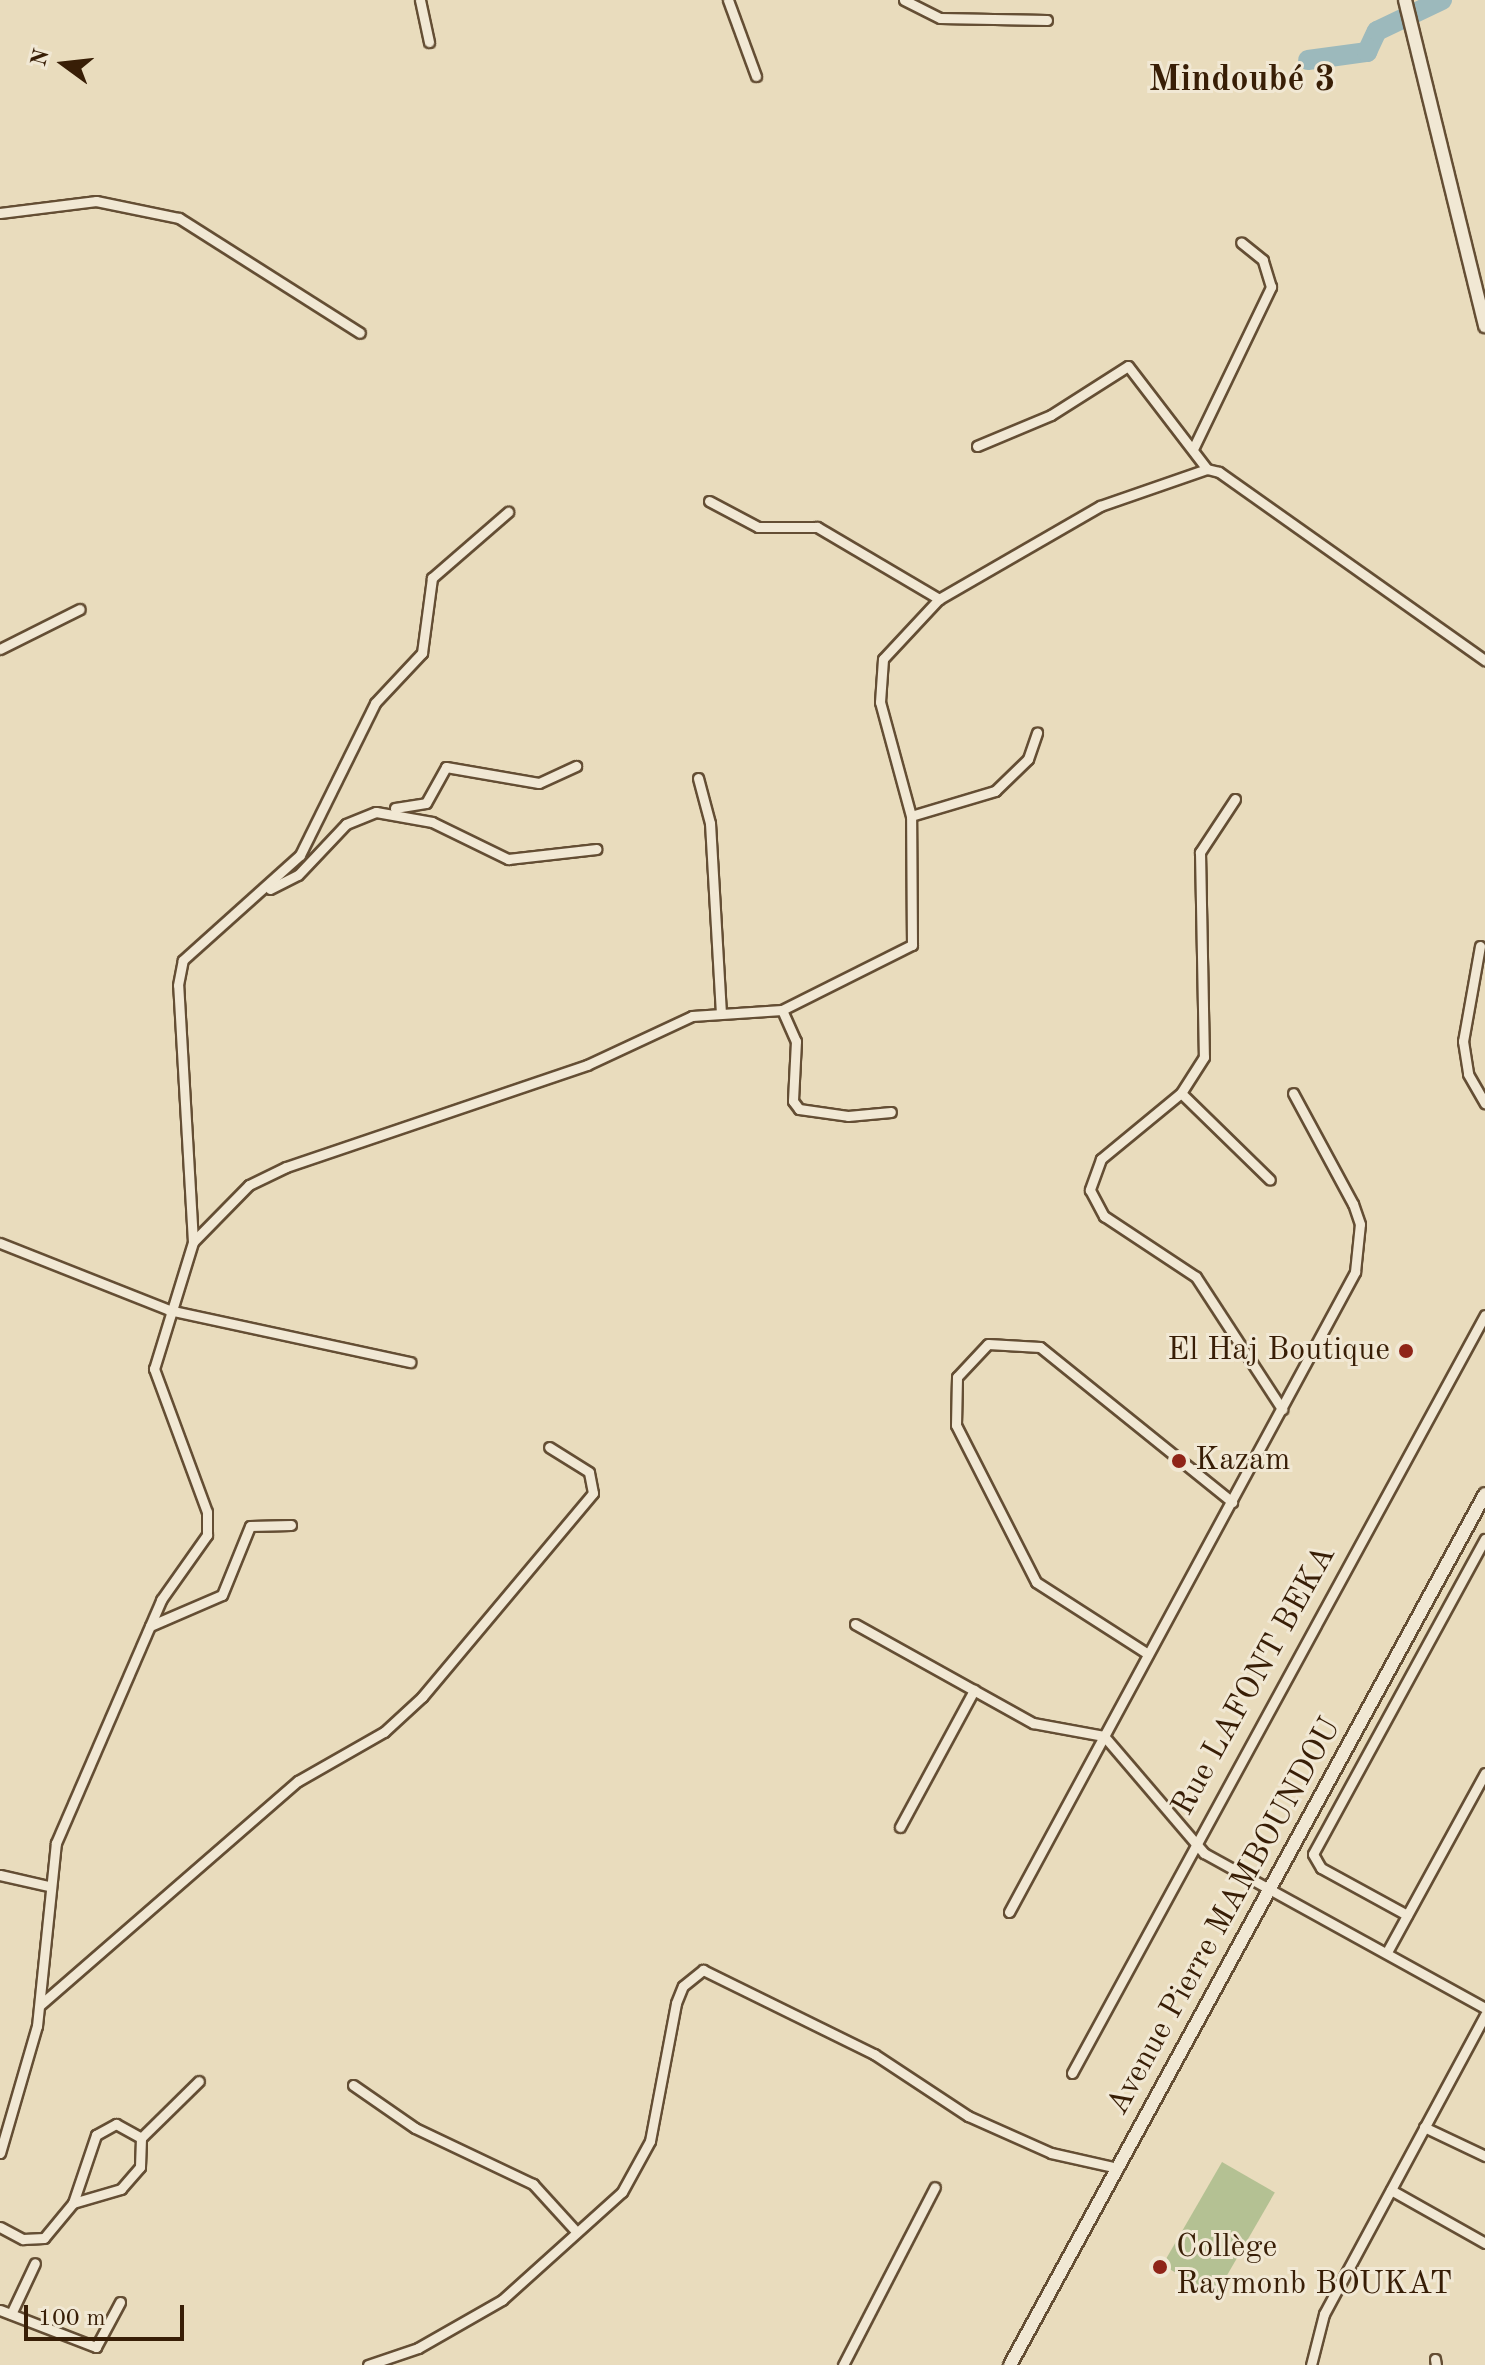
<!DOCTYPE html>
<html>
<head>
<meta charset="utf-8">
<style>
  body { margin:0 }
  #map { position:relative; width:1485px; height:2365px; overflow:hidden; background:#e9dcbd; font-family:"Old Standard TT",serif }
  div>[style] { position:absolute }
  .green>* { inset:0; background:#b4c193; transform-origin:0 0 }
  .river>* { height:20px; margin:-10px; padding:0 10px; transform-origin:10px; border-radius:10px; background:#9cb9bc }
  .roads { filter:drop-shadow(2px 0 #644e34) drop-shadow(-2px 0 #644e34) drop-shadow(0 2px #644e34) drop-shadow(0 -2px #644e34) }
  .street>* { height:9px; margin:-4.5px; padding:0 4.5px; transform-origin:4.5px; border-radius:4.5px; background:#f1e8d4 }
  .secondary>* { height:12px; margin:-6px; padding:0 6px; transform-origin:6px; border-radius:6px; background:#f1e8d4 }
  .dots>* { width:22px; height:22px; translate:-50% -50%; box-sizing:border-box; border:4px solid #f1e8d4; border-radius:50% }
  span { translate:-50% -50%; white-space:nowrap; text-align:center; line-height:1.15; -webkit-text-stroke:6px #f1e8d4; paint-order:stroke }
  .poi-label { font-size:32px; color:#381e06 }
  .right { translate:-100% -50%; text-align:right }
  .left { translate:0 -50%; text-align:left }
  .street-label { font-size:32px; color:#381e06 }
  .quarter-label { font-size:36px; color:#381e06; font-weight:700 }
  .north { position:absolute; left:24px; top:24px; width:80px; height:80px; -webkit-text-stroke:6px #f1e8d4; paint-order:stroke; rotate:285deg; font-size:22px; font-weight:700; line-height:32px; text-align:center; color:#381e06 }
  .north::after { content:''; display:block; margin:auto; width:28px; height:36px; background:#381e06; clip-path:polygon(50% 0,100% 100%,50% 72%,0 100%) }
  .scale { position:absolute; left:24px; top:2305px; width:160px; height:36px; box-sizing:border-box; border:4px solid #381e06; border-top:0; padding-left:10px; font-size:24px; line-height:28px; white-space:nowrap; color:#381e06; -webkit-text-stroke:6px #f1e8d4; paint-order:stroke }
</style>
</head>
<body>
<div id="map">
  <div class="green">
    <div style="left:1222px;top:2162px;width:61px;height:119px;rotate:30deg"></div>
  </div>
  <div class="river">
    <div style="left:1308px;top:60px;width:60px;rotate:-7.7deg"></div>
    <div style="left:1367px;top:52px;width:23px;rotate:-65deg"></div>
    <div style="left:1377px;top:31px;width:72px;rotate:-25.5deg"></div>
  </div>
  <div class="roads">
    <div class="street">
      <div style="left:420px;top:0;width:43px;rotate:77.9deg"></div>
      <div style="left:728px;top:0;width:81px;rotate:69.8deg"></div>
      <div style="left:904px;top:0;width:40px;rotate:26.6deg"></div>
      <div style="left:940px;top:18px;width:107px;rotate:1.1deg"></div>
      <div style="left:0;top:213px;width:97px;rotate:-7.1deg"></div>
      <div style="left:96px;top:201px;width:85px;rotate:11.6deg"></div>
      <div style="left:179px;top:218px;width:214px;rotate:32.4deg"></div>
      <div style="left:977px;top:446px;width:80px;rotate:-22.7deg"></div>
      <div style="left:1051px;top:415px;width:91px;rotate:-32.5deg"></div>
      <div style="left:1128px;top:366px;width:130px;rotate:52.5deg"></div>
      <div style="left:1194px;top:447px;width:178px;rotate:-64.3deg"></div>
      <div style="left:1271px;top:287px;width:28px;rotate:-107deg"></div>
      <div style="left:1263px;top:260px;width:28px;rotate:-141deg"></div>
      <div style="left:709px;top:501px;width:55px;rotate:28deg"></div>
      <div style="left:758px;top:527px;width:59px"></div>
      <div style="left:817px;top:527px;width:142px;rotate:30.5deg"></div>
      <div style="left:0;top:649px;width:89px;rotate:-26.6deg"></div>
      <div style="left:698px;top:778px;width:47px;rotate:75.1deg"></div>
      <div style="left:710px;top:823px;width:189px;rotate:86.7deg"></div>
      <div style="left:1235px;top:799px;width:64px;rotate:123.4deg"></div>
      <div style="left:1200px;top:852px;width:205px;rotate:88.9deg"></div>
      <div style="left:1204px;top:1057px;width:43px;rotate:122.6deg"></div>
      <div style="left:1181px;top:1093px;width:104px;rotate:140.5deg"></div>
      <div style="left:1101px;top:1159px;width:33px;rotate:110deg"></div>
      <div style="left:1090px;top:1190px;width:30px;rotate:62deg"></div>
      <div style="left:1104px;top:1216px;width:110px;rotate:33.5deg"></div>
      <div style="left:1196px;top:1277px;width:158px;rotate:56.9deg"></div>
      <div style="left:395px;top:808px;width:31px;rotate:-9deg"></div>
      <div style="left:426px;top:803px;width:41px;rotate:-60.9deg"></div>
      <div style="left:446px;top:767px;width:94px;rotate:9.8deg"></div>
      <div style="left:539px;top:783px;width:41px;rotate:-24.7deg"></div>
      <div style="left:911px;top:816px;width:88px;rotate:-16.6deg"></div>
      <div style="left:995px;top:791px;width:46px;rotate:-44.1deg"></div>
      <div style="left:1028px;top:759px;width:28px;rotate:-71deg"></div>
      <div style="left:270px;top:889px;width:31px;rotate:-27deg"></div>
      <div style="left:298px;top:875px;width:70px;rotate:-46.7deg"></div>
      <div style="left:346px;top:824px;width:32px;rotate:-22deg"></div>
      <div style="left:376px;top:812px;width:57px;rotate:10.1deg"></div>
      <div style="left:432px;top:822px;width:85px;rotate:26deg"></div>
      <div style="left:508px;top:859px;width:89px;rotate:-6.5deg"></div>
      <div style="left:1480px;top:946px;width:97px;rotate:100.1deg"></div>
      <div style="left:1463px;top:1041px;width:33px;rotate:81deg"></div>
      <div style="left:1468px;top:1074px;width:34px;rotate:60deg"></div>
      <div style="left:782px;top:1010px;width:34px;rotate:66deg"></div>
      <div style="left:796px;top:1041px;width:60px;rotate:92.9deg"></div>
      <div style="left:793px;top:1101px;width:10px;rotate:53deg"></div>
      <div style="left:799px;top:1109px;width:49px;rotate:8.1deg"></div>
      <div style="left:848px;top:1116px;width:43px;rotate:-5.3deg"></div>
      <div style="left:1181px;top:1093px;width:124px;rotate:44.3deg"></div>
      <div style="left:193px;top:1242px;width:80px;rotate:-45.5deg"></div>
      <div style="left:249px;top:1185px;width:41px;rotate:-25.9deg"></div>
      <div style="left:286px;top:1167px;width:318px;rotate:-18.7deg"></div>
      <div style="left:587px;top:1065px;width:116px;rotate:-25deg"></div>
      <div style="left:692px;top:1016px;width:90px;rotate:-3.8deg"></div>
      <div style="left:782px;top:1010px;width:145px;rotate:-26.6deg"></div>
      <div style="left:912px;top:945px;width:129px;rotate:-90.4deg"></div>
      <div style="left:911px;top:816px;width:118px;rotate:-105.2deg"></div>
      <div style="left:880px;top:702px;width:43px;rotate:-86deg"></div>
      <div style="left:883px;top:659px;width:82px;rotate:-47deg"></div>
      <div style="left:939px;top:599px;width:186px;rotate:-30deg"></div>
      <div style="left:1100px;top:506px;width:113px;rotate:-19.1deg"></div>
      <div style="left:1207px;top:469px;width:12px;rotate:14deg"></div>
      <div style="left:1219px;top:472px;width:326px;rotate:35.3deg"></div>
      <div style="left:0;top:1243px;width:182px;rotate:21.6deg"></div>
      <div style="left:169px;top:1310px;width:247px;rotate:12.2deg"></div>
      <div style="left:855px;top:1624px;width:204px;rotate:29.1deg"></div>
      <div style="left:1033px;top:1723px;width:72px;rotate:10.4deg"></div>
      <div style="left:1104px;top:1736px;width:154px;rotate:49.5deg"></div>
      <div style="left:1204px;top:1853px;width:321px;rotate:28.9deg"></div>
      <div style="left:150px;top:1626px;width:78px;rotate:-23.3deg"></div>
      <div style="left:222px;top:1595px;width:74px;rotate:-67.9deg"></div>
      <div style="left:250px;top:1526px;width:41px;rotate:-1.4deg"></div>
      <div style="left:1148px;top:1654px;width:133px;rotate:-147.3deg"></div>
      <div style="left:1036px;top:1582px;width:176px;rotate:-117deg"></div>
      <div style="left:956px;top:1425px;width:48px;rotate:-88.8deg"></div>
      <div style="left:957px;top:1377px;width:45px;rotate:-46.8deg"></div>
      <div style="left:988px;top:1344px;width:52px;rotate:3.3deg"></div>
      <div style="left:1040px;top:1347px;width:247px;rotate:38.9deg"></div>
      <div style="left:900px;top:1827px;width:156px;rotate:-61.6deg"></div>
      <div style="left:0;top:1875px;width:49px;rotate:12.9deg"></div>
      <div style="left:1009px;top:1912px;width:728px;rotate:-61.6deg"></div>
      <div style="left:1355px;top:1272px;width:48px;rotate:-84.1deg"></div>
      <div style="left:1360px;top:1224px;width:21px;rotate:-109deg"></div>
      <div style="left:1353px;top:1204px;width:126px;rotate:-118.4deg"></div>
      <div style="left:1407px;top:1915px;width:98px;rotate:-151.3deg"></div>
      <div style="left:1321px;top:1868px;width:16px;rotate:-120deg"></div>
      <div style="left:1313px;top:1854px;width:359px;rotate:-61.4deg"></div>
      <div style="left:1387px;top:1952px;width:204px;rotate:-61.3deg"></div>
      <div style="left:40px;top:2005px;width:342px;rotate:-41deg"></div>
      <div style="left:298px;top:1781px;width:99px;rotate:-29.7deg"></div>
      <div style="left:384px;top:1732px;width:52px;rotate:-42.6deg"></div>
      <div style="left:422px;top:1697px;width:266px;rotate:-50deg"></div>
      <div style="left:593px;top:1493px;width:21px;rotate:-101deg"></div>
      <div style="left:589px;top:1472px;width:47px;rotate:-148deg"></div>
      <div style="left:1072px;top:2073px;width:863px;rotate:-61.42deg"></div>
      <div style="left:353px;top:2085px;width:75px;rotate:34.7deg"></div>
      <div style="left:415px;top:2128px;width:131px;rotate:25.4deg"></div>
      <div style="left:533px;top:2184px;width:61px;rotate:47.7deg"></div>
      <div style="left:1424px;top:2127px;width:68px;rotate:25.4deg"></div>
      <div style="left:141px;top:2138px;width:81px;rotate:-44.5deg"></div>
      <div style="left:0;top:2153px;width:132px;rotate:-73.8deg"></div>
      <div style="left:37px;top:2026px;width:184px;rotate:-84.1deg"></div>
      <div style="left:56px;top:1843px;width:265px;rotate:-66.6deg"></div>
      <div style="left:161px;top:1600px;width:80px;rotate:-54.7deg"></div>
      <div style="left:207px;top:1535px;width:23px;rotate:-90deg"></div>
      <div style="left:207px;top:1512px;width:153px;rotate:-110.3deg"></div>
      <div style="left:154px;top:1369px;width:133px;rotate:-72.9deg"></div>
      <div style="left:193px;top:1242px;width:257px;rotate:-93.3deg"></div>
      <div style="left:178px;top:985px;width:25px;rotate:-79deg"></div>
      <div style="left:183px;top:960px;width:157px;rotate:-41.9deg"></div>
      <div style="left:300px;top:855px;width:169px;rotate:-63.7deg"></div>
      <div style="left:375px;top:703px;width:69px;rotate:-46.8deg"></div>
      <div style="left:422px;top:653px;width:76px;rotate:-82.4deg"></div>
      <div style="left:432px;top:578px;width:101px;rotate:-41deg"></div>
      <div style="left:1391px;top:2190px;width:108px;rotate:29.4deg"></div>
      <div style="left:0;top:2227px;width:26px;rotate:28deg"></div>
      <div style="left:23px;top:2239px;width:21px;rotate:-3deg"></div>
      <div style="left:44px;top:2238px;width:45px;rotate:-50.4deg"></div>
      <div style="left:73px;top:2203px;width:72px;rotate:-71.3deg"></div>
      <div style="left:96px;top:2135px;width:23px;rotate:-29deg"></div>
      <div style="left:116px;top:2124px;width:29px;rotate:29deg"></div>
      <div style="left:141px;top:2138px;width:29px;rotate:92deg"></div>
      <div style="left:140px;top:2167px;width:29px;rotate:131deg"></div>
      <div style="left:121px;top:2189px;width:50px;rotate:163.7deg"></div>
      <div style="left:0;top:2310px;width:103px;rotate:21.1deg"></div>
      <div style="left:96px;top:2347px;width:51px;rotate:-61.9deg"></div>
      <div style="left:11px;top:2314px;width:56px;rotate:-64.8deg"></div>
      <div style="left:1435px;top:2359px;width:6px;rotate:81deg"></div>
      <div style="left:368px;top:2365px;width:53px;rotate:-18.8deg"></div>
      <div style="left:418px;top:2348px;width:97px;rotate:-29.7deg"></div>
      <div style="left:502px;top:2300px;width:161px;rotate:-42deg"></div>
      <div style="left:622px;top:2192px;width:58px;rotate:-61.2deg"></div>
      <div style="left:650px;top:2141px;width:140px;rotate:-79.3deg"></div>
      <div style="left:676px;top:2003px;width:18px;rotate:-68deg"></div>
      <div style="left:683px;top:1986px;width:26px;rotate:-39deg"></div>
      <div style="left:703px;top:1970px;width:191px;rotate:26.2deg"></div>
      <div style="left:874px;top:2054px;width:113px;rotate:33.4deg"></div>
      <div style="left:968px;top:2116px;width:91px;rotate:24deg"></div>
      <div style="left:1051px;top:2153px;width:69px;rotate:12.6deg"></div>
      <div style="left:843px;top:2365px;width:200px;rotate:-62.7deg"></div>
      <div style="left:1311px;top:2365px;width:53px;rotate:-75.7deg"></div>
      <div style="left:1324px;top:2314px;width:340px;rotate:-61.7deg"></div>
    </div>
    <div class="secondary">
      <div style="left:1405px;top:0;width:336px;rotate:76.2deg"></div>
      <div style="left:1010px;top:2365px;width:992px;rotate:-61.39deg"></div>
    </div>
  </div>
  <div class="dots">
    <div style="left:1406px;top:1351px;background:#8f2418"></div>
    <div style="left:1179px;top:1461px;background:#8f2418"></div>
    <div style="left:1160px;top:2267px;background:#8f2418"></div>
  </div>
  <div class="poi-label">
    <span class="right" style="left:1390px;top:1351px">El Haj Boutique</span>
    <span class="left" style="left:1195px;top:1461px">Kazam</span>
    <span class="left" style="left:1176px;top:2267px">Collège<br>Raymonb BOUKAT</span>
  </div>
  <div class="street-label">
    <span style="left:1255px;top:1681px;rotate:-61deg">Rue LAFONT BEKA</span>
    <span style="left:1225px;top:1917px;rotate:-61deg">Avenue Pierre MAMBOUNDOU</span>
  </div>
  <div class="quarter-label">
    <span style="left:1242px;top:82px">Mindoubé 3</span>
  </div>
  <div class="north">N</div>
  <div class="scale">100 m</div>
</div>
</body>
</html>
